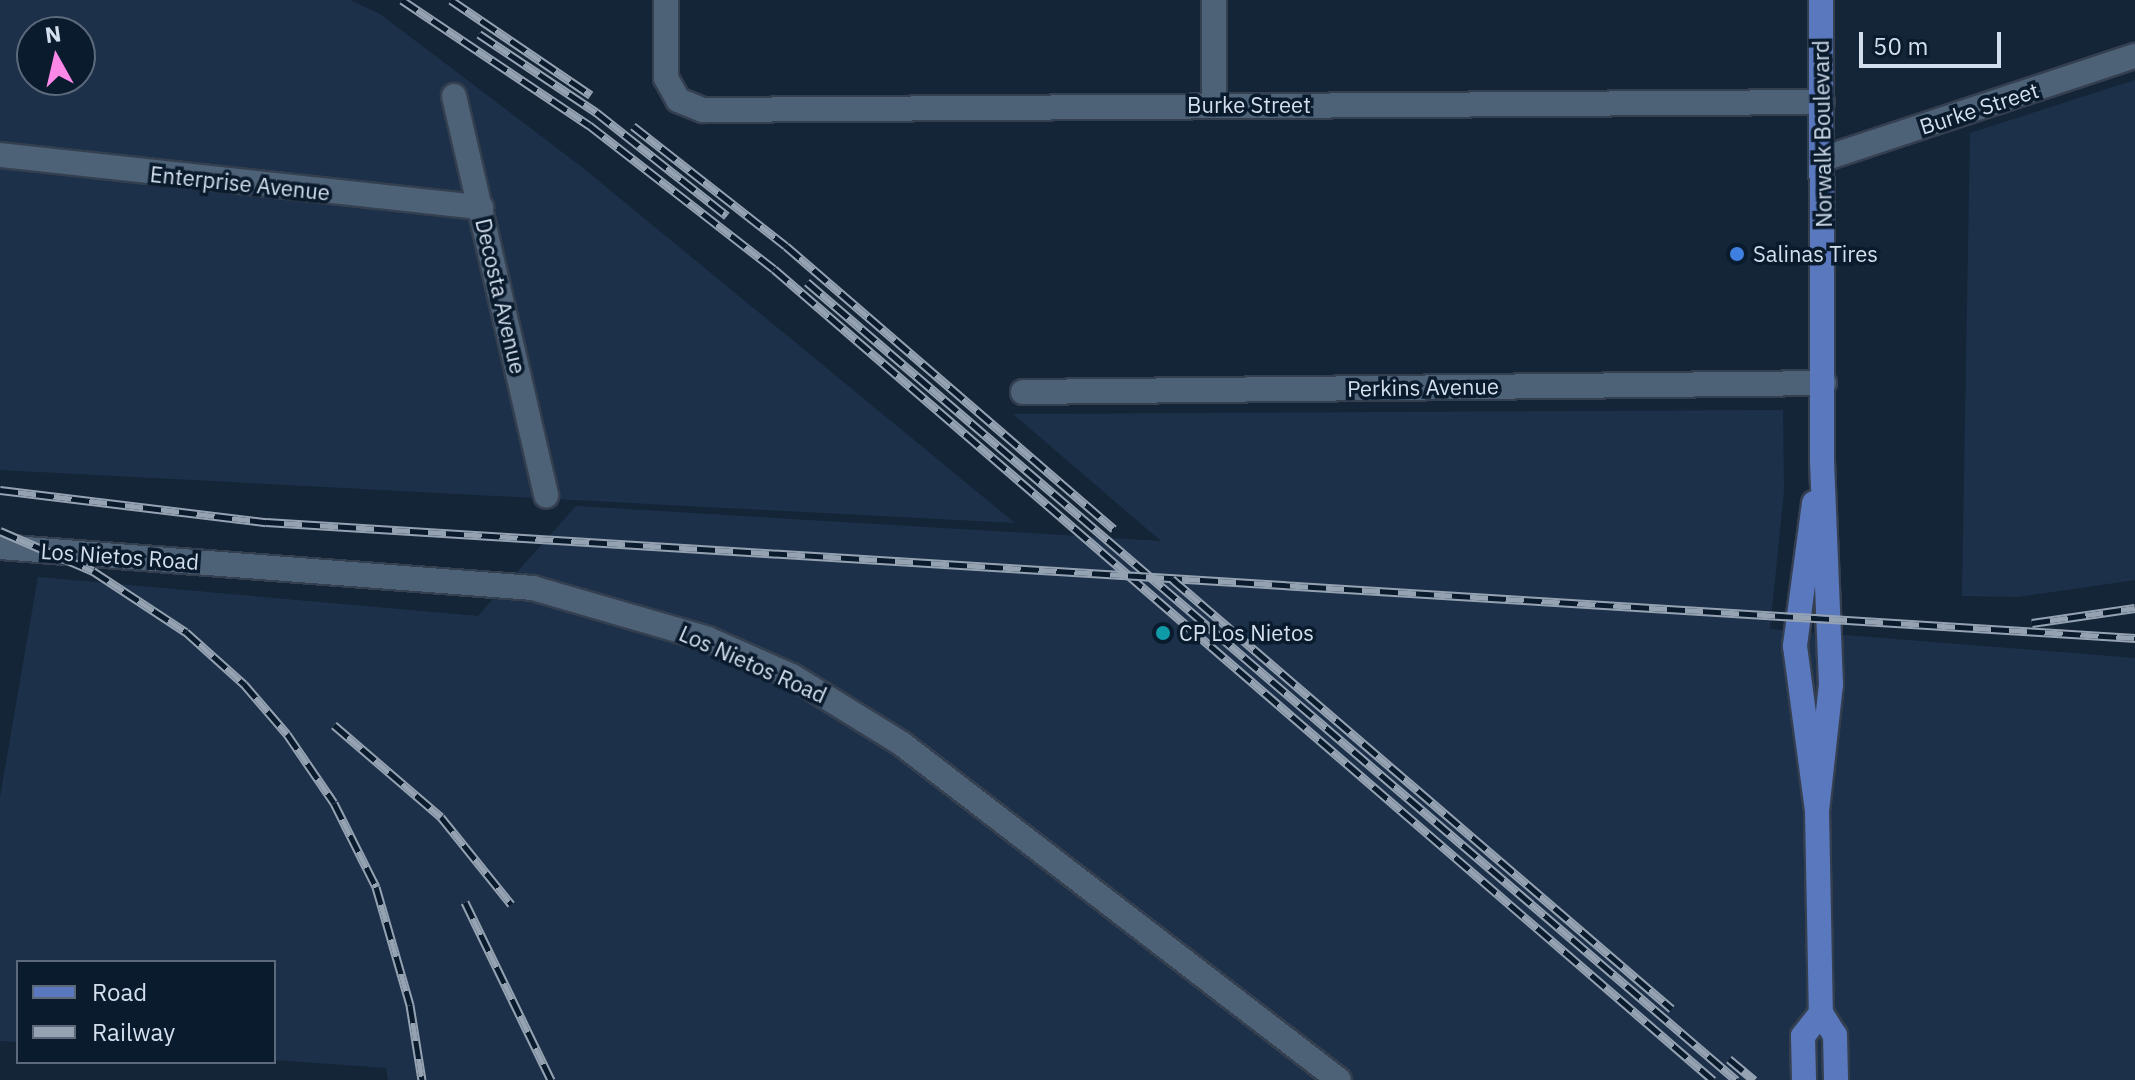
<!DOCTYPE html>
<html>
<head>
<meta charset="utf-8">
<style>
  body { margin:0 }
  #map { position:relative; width:2135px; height:1080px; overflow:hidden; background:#142538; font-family:"IBM Plex Sans",sans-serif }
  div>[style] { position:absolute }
  .built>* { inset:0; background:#1c3149 }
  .roads { filter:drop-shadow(2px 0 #343f50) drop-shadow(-2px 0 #343f50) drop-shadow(0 2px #343f50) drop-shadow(0 -2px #343f50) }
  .minor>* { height:24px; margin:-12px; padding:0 12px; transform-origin:12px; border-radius:12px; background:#4d6177 }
  .major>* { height:24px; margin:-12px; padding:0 12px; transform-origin:12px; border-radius:12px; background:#5a78bd }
  .rail>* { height:9px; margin-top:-4.5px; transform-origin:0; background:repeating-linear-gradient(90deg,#0a1b2e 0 18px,#95a2b2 0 36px); box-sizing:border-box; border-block:2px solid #95a2b2 }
  .dots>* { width:22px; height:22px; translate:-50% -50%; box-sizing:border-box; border:4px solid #0a1b2e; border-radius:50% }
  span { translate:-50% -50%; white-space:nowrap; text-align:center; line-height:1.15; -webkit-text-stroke:7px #0a1b2e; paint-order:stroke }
  .street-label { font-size:22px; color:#d4dfed }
  .poi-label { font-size:22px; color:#d4dfed }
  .left { translate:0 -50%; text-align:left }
  .legend { position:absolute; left:16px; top:960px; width:260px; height:104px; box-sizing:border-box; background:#0a1b2e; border:2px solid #5b697a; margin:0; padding:10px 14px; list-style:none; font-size:24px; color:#d4dfed }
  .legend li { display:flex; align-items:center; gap:16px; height:40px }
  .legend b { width:40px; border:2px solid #5b697a }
  .north { position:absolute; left:16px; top:16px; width:80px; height:80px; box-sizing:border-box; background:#0a1b2e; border:2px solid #5b697a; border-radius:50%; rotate:352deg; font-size:22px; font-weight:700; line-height:32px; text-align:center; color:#d4dfed }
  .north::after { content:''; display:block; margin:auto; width:28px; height:36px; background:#fb87e6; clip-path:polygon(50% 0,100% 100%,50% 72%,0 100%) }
  .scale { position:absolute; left:1859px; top:32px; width:142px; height:36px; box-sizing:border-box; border:4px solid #d4dfed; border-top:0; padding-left:10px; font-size:24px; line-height:28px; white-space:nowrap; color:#d4dfed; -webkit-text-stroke:6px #0a1b2e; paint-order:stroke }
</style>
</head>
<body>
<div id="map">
  <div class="built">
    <div style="clip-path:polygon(evenodd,0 0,350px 0,380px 14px,583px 168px,1015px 523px,0 470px,0 0,32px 32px,80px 32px,80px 80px,32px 80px,32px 32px)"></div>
    <div style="clip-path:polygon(2135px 80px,2135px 580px,2018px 597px,1962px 596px,1970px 133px)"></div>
    <div style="clip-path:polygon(1783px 410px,1784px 491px,1770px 629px,2135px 658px,2135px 1080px,388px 1080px,386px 1068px,274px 1060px,274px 962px,18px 962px,18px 1042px,0 1041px,0 797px,38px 577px,478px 616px,576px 506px,1161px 541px,1013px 414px)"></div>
  </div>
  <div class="roads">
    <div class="minor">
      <div style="left:666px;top:0;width:78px;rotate:90deg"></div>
      <div style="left:666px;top:78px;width:25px;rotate:61deg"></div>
      <div style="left:678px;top:100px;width:27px;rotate:22deg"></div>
      <div style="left:703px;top:110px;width:1119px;rotate:-0.41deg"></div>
      <div style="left:1214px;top:0;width:106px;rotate:90deg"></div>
      <div style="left:454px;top:96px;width:410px;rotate:77deg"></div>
      <div style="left:0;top:155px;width:484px;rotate:6.2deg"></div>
      <div style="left:1823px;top:159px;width:329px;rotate:-18.3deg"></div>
      <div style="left:1023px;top:392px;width:801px;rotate:-0.64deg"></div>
      <div style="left:0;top:547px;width:535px;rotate:4.4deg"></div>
      <div style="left:533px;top:588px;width:182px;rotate:16.2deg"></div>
      <div style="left:708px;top:639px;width:92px;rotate:23.8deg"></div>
      <div style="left:792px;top:676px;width:129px;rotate:31.7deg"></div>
      <div style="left:902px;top:744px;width:551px;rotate:37.56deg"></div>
    </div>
    <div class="major">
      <div style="left:1814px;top:503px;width:144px;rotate:97.6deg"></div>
      <div style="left:1795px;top:646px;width:166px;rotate:82.4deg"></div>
      <div style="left:1817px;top:811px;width:202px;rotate:88.9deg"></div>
      <div style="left:1821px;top:1013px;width:26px;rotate:58deg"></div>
      <div style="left:1835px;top:1035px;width:45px;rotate:88.7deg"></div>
      <div style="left:1817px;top:811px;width:127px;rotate:-83.7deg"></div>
      <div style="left:1831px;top:685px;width:224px;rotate:-92.3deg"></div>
      <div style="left:1822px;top:461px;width:461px;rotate:-90.1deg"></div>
      <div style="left:1804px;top:1080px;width:44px;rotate:-91.3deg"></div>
      <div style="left:1803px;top:1036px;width:29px;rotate:-52deg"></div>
    </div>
  </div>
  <div class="rail">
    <div style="left:402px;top:0;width:225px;rotate:33.8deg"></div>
    <div style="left:589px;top:125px;width:234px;rotate:37.9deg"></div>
    <div style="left:774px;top:269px;width:1241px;rotate:40.82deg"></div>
    <div style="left:451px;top:0;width:169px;rotate:34.2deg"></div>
    <div style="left:479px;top:34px;width:141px;rotate:33.7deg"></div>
    <div style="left:596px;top:112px;width:167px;rotate:38.4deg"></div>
    <div style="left:633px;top:126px;width:194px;rotate:38.1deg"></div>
    <div style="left:786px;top:246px;width:433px;rotate:40.8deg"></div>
    <div style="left:807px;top:282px;width:1225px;rotate:40.66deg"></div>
    <div style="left:0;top:490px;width:268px;rotate:6.9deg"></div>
    <div style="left:266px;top:522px;width:1873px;rotate:3.55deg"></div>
    <div style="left:0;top:531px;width:101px;rotate:23.3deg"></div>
    <div style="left:93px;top:571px;width:111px;rotate:33.3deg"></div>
    <div style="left:186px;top:632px;width:78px;rotate:41.9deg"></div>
    <div style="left:244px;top:684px;width:66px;rotate:49.3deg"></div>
    <div style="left:287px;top:734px;width:83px;rotate:55.7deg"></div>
    <div style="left:334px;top:803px;width:94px;rotate:63.4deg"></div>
    <div style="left:376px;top:887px;width:123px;rotate:73.9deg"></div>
    <div style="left:410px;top:1005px;width:76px;rotate:80.9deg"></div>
    <div style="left:1172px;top:579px;width:659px;rotate:40.7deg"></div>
    <div style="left:2032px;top:623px;width:104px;rotate:-8.3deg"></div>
    <div style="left:334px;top:725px;width:141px;rotate:40.7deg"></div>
    <div style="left:441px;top:817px;width:112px;rotate:51.2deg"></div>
    <div style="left:465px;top:902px;width:198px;rotate:64.2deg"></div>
    <div style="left:1729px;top:1059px;width:33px;rotate:40deg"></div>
  </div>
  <div class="dots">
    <div style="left:1737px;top:254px;background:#3f7fe0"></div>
    <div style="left:1163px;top:633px;background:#0f9aa8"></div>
  </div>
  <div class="street-label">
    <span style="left:1249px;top:105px">Burke Street</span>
    <span style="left:1979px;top:108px;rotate:-18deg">Burke Street</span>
    <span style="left:1822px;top:134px;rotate:-91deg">Norwalk Boulevard</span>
    <span style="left:240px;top:183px;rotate:6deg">Enterprise Avenue</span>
    <span style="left:501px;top:296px;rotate:77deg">Decosta Avenue</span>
    <span style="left:1423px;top:387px;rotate:-1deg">Perkins Avenue</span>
    <span style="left:120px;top:556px;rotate:4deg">Los Nietos Road</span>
    <span style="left:753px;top:664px;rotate:24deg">Los Nietos Road</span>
  </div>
  <div class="poi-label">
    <span class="left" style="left:1753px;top:254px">Salinas Tires</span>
    <span class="left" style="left:1179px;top:633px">CP Los Nietos</span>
  </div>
  <ul class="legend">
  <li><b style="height:10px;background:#5a78bd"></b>Road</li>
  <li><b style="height:10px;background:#95a2b2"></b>Railway</li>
  </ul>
  <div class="north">N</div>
  <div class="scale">50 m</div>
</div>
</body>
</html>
